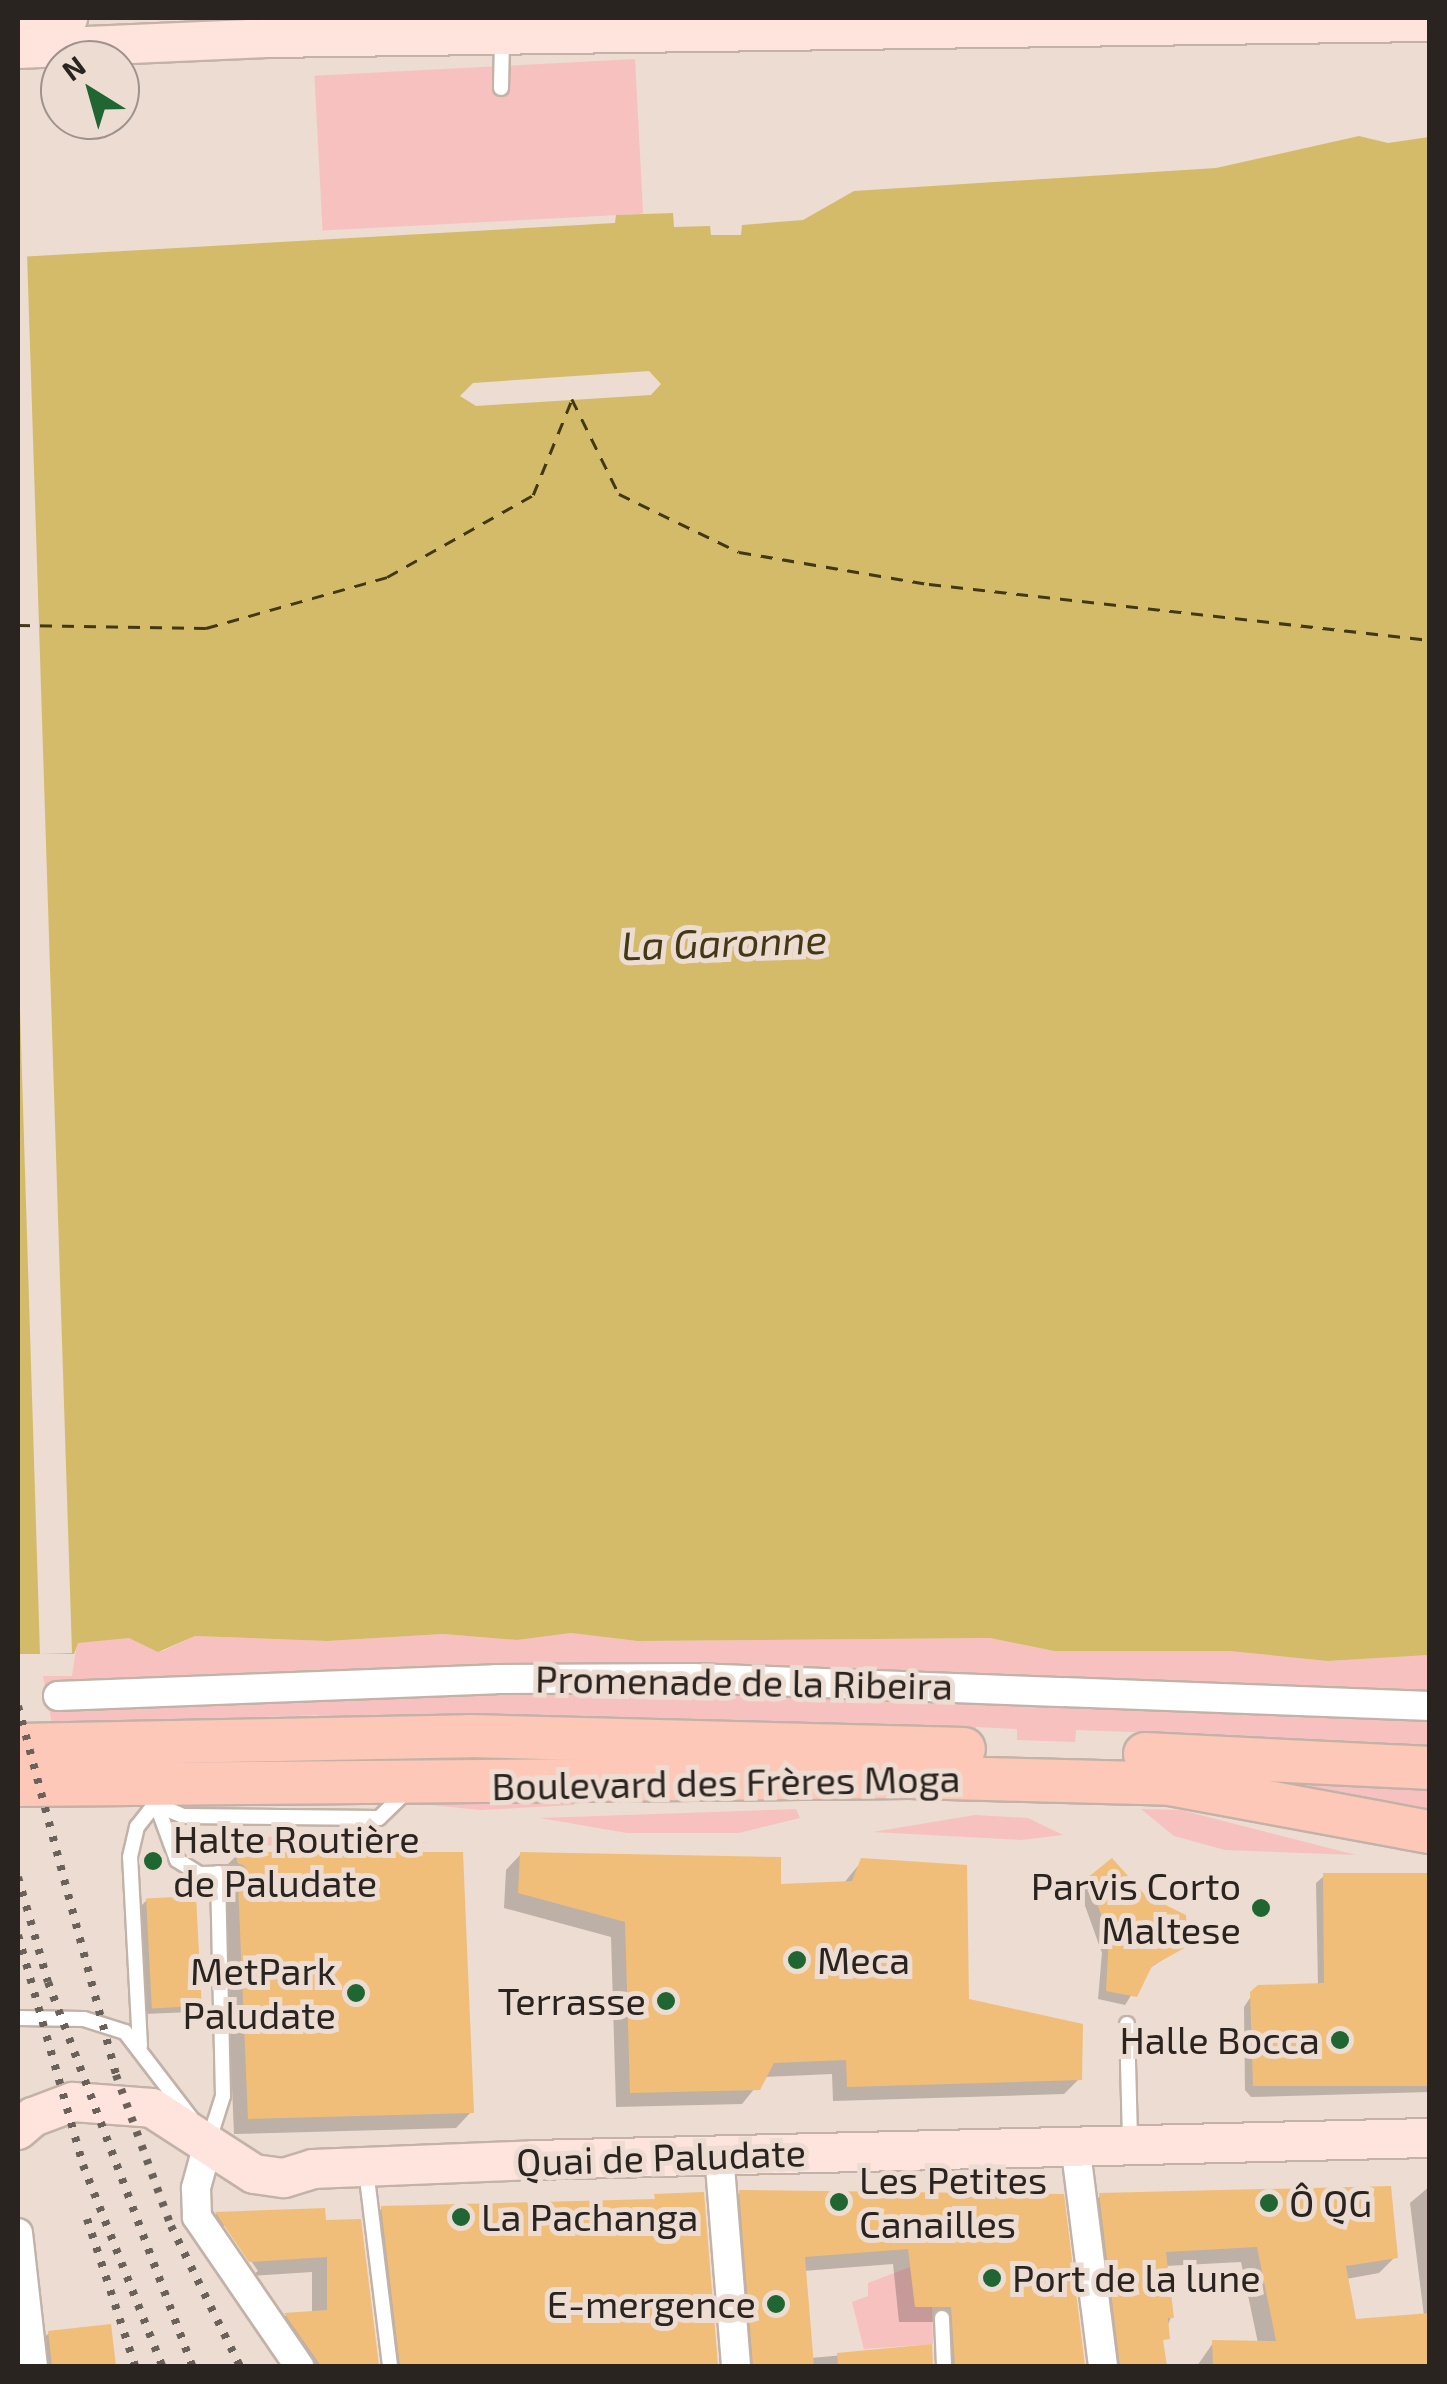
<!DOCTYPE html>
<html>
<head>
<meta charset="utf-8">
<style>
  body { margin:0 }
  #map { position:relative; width:1447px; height:2384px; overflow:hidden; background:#eddcd1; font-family:"Exo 2",sans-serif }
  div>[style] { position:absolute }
  .green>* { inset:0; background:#f7c1c0; transform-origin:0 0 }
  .water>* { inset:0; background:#d3bb6a }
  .pier>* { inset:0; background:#eddcd1 }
  .shadow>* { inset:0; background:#0003 }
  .ferry>* { height:2.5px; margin-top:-1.25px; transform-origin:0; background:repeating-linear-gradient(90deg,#423814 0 12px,transparent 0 22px) }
  .building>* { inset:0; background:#f0be78; transform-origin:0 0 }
  .roads { filter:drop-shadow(2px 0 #c2b2a8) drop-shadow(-2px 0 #c2b2a8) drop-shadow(0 2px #c2b2a8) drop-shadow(0 -2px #c2b2a8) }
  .lane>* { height:14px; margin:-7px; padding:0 7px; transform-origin:7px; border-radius:7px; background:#fff }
  .street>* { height:28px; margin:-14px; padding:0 14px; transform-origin:14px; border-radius:14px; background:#fff }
  .secondary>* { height:38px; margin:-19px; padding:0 19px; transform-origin:19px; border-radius:19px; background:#fee4dc }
  .primary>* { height:42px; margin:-21px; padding:0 21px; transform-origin:21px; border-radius:21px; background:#fdc8b8 }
  .rail>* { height:8px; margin-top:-4px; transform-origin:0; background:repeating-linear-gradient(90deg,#6a615a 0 5px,transparent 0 15px) }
  .dots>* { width:28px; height:28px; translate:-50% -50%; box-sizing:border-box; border:5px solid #eddcd1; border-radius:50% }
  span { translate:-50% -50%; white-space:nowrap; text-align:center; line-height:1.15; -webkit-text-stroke:10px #eddcd1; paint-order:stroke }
  .street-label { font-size:38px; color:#2a2420 }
  .poi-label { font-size:38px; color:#2a2420 }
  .left { translate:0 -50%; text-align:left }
  .right { translate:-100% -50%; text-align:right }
  .water-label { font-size:40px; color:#423814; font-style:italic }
  .frame { position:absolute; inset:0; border:20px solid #2a2420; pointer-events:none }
  .north { position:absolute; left:40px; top:40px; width:100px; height:100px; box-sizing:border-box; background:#eddcd1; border:2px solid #9f928a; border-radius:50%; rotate:323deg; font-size:28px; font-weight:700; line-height:40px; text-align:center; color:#2a2420 }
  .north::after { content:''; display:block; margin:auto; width:35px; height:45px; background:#1f6633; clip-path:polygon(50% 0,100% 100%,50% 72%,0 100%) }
</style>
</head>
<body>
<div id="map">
  <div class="green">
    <div style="left:635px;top:59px;width:155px;height:321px;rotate:87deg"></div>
    <div style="clip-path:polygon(571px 1633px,637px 1641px,990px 1638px,1054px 1651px,1229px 1651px,1328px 1661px,1429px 1655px,1429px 1758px,1422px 1747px,1369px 1743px,1329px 1751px,1329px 1741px,1275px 1737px,1274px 1747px,1214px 1745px,1213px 1735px,1076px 1730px,1075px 1742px,1017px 1740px,1017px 1729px,976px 1727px,975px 1739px,915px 1737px,915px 1726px,875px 1725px,874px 1736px,829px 1734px,829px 1724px,802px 1723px,776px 1722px,775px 1731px,715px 1730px,714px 1720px,675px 1718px,674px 1729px,617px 1728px,616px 1717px,575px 1717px,574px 1727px,415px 1716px,362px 1716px,362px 1725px,319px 1725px,318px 1715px,262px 1717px,262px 1727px,160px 1732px,159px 1720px,53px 1730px,43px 1676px,72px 1676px,77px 1643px,129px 1637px,163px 1651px,195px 1636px,327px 1641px,443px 1634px,517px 1640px)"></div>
    <div style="clip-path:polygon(1132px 1765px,1429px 1782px,1429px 1820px)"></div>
    <div style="clip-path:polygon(431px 1797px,573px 1797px,574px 1805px,480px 1810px,421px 1804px)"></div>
    <div style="clip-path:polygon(796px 1809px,800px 1818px,739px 1833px,627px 1833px,540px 1818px)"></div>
    <div style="clip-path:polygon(1141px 1809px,1181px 1810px,1356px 1855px,1225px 1850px,1174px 1836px)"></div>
    <div style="clip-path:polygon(975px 1815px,1028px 1818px,1063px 1835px,1021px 1840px,873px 1832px)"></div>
    <div style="clip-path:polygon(346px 1836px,429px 1843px,237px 1846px,242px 1837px)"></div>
    <div style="clip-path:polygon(910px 2267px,915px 2306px,932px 2307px,933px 2344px,864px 2349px,852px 2302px,868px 2296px,868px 2283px)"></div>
  </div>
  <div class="water">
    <div style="clip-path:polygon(1359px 136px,1388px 143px,1429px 137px,1429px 1655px,1328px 1661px,1229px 1651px,1054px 1651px,990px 1638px,637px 1641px,571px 1633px,517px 1640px,443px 1634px,327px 1641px,195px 1636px,158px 1652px,129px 1638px,78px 1643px,74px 1654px,18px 1654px,18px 257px,615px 223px,616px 215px,644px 214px,673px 213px,674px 227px,710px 226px,711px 235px,741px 235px,742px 225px,803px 220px,854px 191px,1216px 168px)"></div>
  </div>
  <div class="pier">
    <div style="clip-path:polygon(18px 252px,27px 252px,72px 1653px,40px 1654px,18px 946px)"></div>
    <div style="clip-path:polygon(649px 371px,661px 384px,651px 395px,476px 406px,460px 396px,473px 383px)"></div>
  </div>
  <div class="shadow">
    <div style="clip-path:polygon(238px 1854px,471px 2112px,456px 2128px,234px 2134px,224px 1901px,235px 1888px,223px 1869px)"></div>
    <div style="clip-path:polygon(521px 1854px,779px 1886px,843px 1884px,862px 1861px,966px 2001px,1079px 2079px,1064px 2094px,833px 2101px,832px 2074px,764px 2077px,742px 2104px,616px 2107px,611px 1937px,504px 1908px,506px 1870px)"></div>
    <div style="clip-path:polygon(1324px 1876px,1430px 1878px,1430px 2092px,1251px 2097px,1245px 2090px,1244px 2007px,1252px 1995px,1318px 1986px,1316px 1883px)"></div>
    <div style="clip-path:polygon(1088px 1879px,1185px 1945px,1147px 1970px,1125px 2005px,1098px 1999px,1102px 1953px,1079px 1889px)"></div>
    <div style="clip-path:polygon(147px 1900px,198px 2005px,191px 2012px,144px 2014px,140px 1907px)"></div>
    <div style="clip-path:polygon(1430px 2186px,1430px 2366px,1197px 2366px,1213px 2343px,1258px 2343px,1241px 2262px,1165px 2266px,1171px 2317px,1161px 2344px,1164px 2366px,1103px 2366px,1084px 2212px,1100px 2196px,1395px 2257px,1379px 2273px,1346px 2279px,1354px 2321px,1424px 2316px,1410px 2203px)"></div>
    <div style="clip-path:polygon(740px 2193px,1061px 2196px,1083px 2366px,939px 2366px,936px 2322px,899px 2322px,893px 2264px,803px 2271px,811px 2358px,930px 2347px,932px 2366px,737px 2366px,725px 2209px)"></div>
    <div style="clip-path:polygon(702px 2194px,716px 2366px,384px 2366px,366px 2224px,382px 2208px,650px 2202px)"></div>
    <div style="clip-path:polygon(evenodd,323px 2210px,324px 2222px,359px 2221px,377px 2366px,295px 2366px,270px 2331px,285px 2316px,312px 2313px,312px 2272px,233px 2277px,201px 2230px,216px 2214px,323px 2210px,221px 2226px,227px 2226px,258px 2271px,254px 2274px,221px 2226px)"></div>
    <div style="clip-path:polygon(108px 2327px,113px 2366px,41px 2366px,38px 2344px,49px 2333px)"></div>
  </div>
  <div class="ferry">
    <div style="left:18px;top:625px;width:188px;rotate:0.9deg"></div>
    <div style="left:206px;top:628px;width:188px;rotate:-15.7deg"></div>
    <div style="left:387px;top:577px;width:167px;rotate:-29.3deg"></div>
    <div style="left:533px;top:495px;width:104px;rotate:-67.9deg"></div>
    <div style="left:572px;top:399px;width:106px;rotate:63.7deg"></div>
    <div style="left:619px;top:494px;width:133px;rotate:25.8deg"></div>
    <div style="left:739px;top:552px;width:193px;rotate:9.6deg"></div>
    <div style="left:929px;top:584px;width:504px;rotate:6.38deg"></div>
  </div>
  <div class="building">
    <div style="clip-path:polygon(237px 1852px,463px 1852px,474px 2113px,248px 2119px,238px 1884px,248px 1872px,237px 1862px)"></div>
    <div style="clip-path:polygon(520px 1852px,781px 1857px,781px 1884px,852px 1881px,861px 1858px,967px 1865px,969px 1999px,1083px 2024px,1082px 2080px,847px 2087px,846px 2060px,774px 2063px,760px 2090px,630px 2093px,625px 1922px,518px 1893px)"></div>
    <div style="clip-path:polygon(1112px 1858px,1145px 1895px,1186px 1915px,1188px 1946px,1152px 1966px,1137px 1997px,1106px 1991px,1109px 1935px,1087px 1878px)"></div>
    <div style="clip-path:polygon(1323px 1873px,1430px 1873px,1430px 2086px,1253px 2086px,1250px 1992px,1258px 1985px,1324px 1983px)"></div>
    <div style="left:196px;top:1896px;width:110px;height:50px;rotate:87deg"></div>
    <div style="clip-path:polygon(1391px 2186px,1398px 2258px,1346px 2266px,1356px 2319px,1430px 2313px,1430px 2366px,1213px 2366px,1212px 2340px,1276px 2341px,1257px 2247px,1166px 2252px,1174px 2318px,1168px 2318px,1170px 2339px,1163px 2340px,1167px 2366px,1120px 2366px,1099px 2193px)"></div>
    <div style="clip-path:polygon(739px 2190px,1064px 2194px,1085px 2366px,955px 2366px,951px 2307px,915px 2307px,908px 2249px,805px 2257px,814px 2366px,753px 2366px)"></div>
    <div style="clip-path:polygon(704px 2192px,718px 2366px,400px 2366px,381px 2206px,655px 2199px,654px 2194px)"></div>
    <div style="clip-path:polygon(325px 2208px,326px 2220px,361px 2219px,379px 2366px,321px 2366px,284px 2313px,327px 2310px,327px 2257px,249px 2262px,215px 2212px)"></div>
    <div style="clip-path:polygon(111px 2324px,116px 2366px,52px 2366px,48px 2331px)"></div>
    <div style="clip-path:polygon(932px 2344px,933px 2366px,838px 2366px,837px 2353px)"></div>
  </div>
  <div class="roads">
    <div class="lane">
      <div style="left:501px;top:88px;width:49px;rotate:-88.8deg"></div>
      <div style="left:155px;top:1800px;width:64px;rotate:69.9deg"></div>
      <div style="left:177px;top:1860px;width:26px;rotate:32deg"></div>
      <div style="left:199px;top:1874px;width:39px;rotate:-1deg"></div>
      <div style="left:18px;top:2018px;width:66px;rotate:0.9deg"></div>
      <div style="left:84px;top:2019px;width:43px;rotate:17.6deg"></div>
      <div style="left:125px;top:2032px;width:113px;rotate:52.5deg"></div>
      <div style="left:1127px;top:2024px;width:118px;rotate:88.5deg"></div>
      <div style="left:140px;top:2046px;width:189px;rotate:-93deg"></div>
      <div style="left:130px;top:1857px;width:31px;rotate:-77deg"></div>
      <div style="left:137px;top:1827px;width:29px;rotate:-52deg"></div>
      <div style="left:155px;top:1804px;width:30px;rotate:23deg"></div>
      <div style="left:183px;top:1816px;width:196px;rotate:0.6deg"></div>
      <div style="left:379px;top:1818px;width:37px;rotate:-44deg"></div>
      <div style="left:208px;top:2143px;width:49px;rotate:-72.3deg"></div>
      <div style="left:223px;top:2096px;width:223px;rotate:-91.3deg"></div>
      <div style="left:366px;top:2170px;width:197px;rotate:83deg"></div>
      <div style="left:942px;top:2318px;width:48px;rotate:87.6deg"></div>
    </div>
    <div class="street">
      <div style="left:58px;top:1696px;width:438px;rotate:-2.2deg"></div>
      <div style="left:496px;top:1679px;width:197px;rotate:-0.3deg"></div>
      <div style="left:693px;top:1678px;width:738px;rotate:2.18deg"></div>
      <div style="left:208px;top:2144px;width:46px;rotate:105.3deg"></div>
      <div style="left:196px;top:2188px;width:29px;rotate:88deg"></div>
      <div style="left:197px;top:2217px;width:181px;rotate:55.6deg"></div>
      <div style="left:1075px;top:2144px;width:224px;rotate:82.8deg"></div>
      <div style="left:719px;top:2154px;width:213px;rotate:85.4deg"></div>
      <div style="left:18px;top:2233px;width:134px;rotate:83.6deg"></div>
    </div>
    <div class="secondary">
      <div style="left:18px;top:38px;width:54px;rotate:-21.8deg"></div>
      <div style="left:18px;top:49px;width:249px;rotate:-2.5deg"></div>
      <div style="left:267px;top:38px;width:1163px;rotate:-0.79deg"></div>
      <div style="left:18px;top:2130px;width:20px;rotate:-41deg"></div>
      <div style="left:33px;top:2117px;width:43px;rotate:-20.6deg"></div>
      <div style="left:73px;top:2102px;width:79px;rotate:4.3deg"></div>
      <div style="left:152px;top:2108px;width:121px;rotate:32.9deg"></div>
      <div style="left:254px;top:2174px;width:30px;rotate:8deg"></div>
      <div style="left:284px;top:2178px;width:30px;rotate:-17deg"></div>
      <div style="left:313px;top:2169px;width:221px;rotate:-2.3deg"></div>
      <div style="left:534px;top:2160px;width:896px;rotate:-1.41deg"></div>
    </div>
    <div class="primary">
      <div style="left:18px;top:1745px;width:451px;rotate:-1.1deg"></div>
      <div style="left:469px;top:1736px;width:495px;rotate:1.5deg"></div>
      <div style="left:1145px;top:1754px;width:285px;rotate:2.8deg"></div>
      <div style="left:18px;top:1785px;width:891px;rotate:-0.51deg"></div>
      <div style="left:909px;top:1777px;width:261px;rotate:1.5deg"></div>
      <div style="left:1170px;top:1784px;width:264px;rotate:10.5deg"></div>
    </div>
  </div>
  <div class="rail">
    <div style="left:18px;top:1706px;width:382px;rotate:75.1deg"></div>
    <div style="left:116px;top:2075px;width:161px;rotate:70deg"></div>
    <div style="left:171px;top:2226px;width:156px;rotate:63.8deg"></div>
    <div style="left:18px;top:1877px;width:109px;rotate:74.1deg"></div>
    <div style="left:48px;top:1982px;width:410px;rotate:69.4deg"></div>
    <div style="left:18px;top:1935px;width:239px;rotate:74.2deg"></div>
    <div style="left:83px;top:2165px;width:216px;rotate:68.5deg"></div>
    <div style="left:87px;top:2219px;width:155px;rotate:71.9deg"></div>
  </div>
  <div class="dots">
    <div style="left:153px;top:1861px;background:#1f6633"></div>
    <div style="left:1261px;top:1908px;background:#1f6633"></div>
    <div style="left:797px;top:1960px;background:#1f6633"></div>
    <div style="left:356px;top:1993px;background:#1f6633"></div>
    <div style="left:666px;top:2001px;background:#1f6633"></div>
    <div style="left:1340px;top:2040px;background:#1f6633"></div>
    <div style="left:839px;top:2202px;background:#1f6633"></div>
    <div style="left:1269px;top:2203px;background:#1f6633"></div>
    <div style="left:461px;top:2217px;background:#1f6633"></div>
    <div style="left:992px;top:2278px;background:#1f6633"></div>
    <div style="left:776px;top:2304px;background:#1f6633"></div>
  </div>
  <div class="street-label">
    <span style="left:744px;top:1682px;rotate:1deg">Promenade de la Ribeira</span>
    <span style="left:726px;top:1782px;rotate:-1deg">Boulevard des Frères Moga</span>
    <span style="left:661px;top:2157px;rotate:-2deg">Quai de Paludate</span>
  </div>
  <div class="poi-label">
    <span class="left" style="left:173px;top:1861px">Halte Routière<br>de Paludate</span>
    <span class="right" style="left:1241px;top:1908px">Parvis Corto<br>Maltese</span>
    <span class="left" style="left:817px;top:1960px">Meca</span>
    <span class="right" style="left:336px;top:1993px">MetPark<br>Paludate</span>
    <span class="right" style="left:646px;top:2001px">Terrasse</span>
    <span class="right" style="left:1320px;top:2040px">Halle Bocca</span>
    <span class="left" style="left:859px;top:2202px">Les Petites<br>Canailles</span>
    <span class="left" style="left:1289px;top:2203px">Ô QG</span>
    <span class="left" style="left:481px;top:2217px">La Pachanga</span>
    <span class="left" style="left:1012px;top:2278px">Port de la lune</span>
    <span class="right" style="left:756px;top:2304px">E-mergence</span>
  </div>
  <div class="water-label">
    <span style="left:724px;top:941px;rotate:-2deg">La Garonne</span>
  </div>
  <div class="frame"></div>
  <div class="north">N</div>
</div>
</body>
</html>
